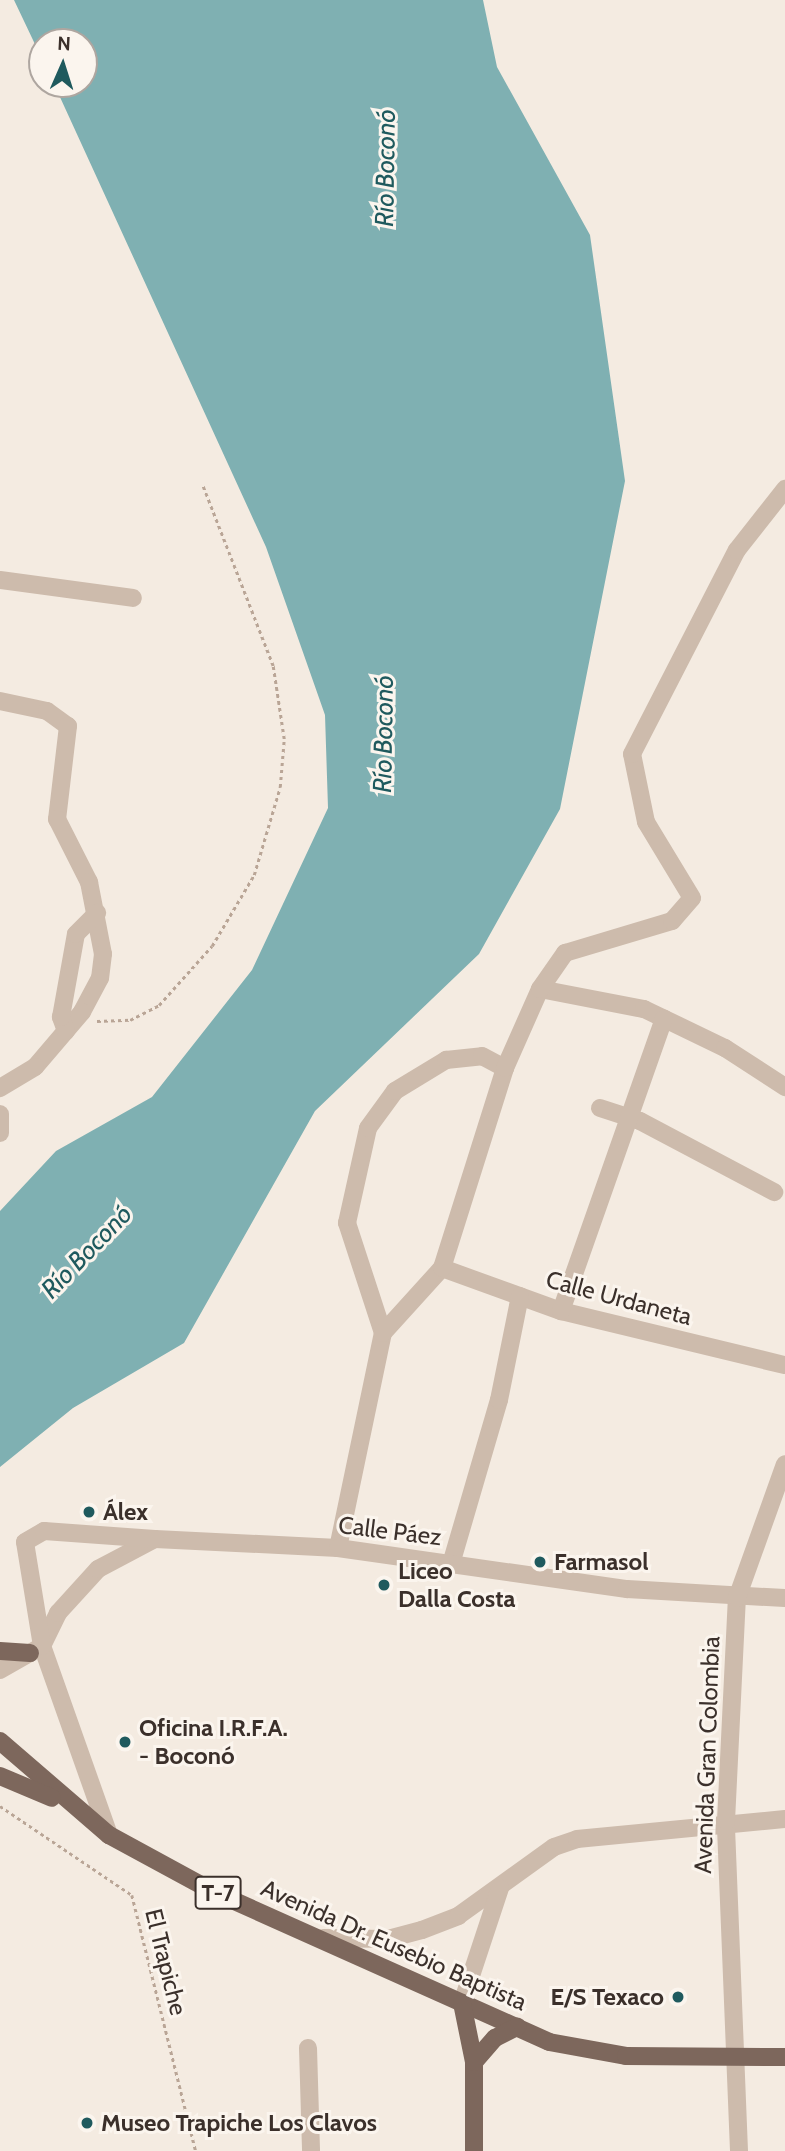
<!DOCTYPE html>
<html>
<head>
<meta charset="utf-8">
<style>
  body { margin:0 }
  #map { position:relative; width:785px; height:2151px; overflow:hidden; background:#f4ebe1; font-family:Cabin,sans-serif }
  div>[style] { position:absolute }
  .water>* { inset:0; background:#7fb0b2 }
  .path>* { height:2.5px; margin-top:-1.25px; transform-origin:0; background:repeating-linear-gradient(90deg,#b9a596 0 3.5px,transparent 0 7px) }
  .minor>* { height:18px; margin:-9px; padding:0 9px; transform-origin:9px; border-radius:9px; background:#cdbbac }
  .major>* { height:18px; margin:-9px; padding:0 9px; transform-origin:9px; border-radius:9px; background:#7d675c }
  .dots>* { width:19px; height:19px; translate:-50% -50%; box-sizing:border-box; border:4px solid #fbf5ee; border-radius:50% }
  span { translate:-50% -50%; white-space:nowrap; text-align:center; line-height:1.15; -webkit-text-stroke:6px #fbf5ee; paint-order:stroke }
  .shield-label span { padding:2px 5px; background:#fbf5ee; border:2px solid; border-radius:5px; -webkit-text-stroke-width:0 }
  .shield-label { font-size:23px; color:#3b302b; font-weight:700 }
  .street-label { font-size:24px; color:#3b302b }
  .poi-label { font-size:24px; color:#3b302b; font-weight:700 }
  .left { translate:0 -50%; text-align:left }
  .right { translate:-100% -50%; text-align:right }
  .water-label { font-size:26px; color:#1f5a5e; font-style:italic }
  .north { position:absolute; left:28px; top:28px; width:70px; height:70px; box-sizing:border-box; background:#fbf5ee; border:2px solid #aea6a0; border-radius:50%; rotate:3deg; font-size:19px; font-weight:700; line-height:28px; text-align:center; color:#3b302b }
  .north::after { content:''; display:block; margin:auto; width:24px; height:32px; background:#1f5a5e; clip-path:polygon(50% 0,100% 100%,50% 72%,0 100%) }
</style>
</head>
<body>
<div id="map">
  <div class="water">
    <div style="clip-path:polygon(14px 0,483px 0,497px 67px,590px 235px,625px 481px,560px 809px,479px 954px,315px 1111px,184px 1343px,73px 1408px,0 1467px,0 1211px,56px 1151px,152px 1097px,252px 970px,328px 808px,325px 715px,266px 547px,54px 84px,84px 84px,84px 42px,42px 42px,42px 59px)"></div>
  </div>
  <div class="path">
    <div style="left:97px;top:1021px;width:33px;rotate:-2deg"></div>
    <div style="left:130px;top:1020px;width:33px;rotate:-27deg"></div>
    <div style="left:159px;top:1005px;width:79px;rotate:-48.1deg"></div>
    <div style="left:212px;top:946px;width:82px;rotate:-59.4deg"></div>
    <div style="left:254px;top:875px;width:92px;rotate:-73.5deg"></div>
    <div style="left:280px;top:787px;width:48px;rotate:-85.2deg"></div>
    <div style="left:284px;top:739px;width:74px;rotate:-98.6deg"></div>
    <div style="left:273px;top:666px;width:195px;rotate:-111.3deg"></div>
    <div style="left:0;top:1806px;width:159px;rotate:34deg"></div>
    <div style="left:132px;top:1895px;width:264px;rotate:76deg"></div>
  </div>
  <div class="minor">
    <div style="left:0;top:580px;width:134px;rotate:7.7deg"></div>
    <div style="left:0;top:701px;width:48px;rotate:12deg"></div>
    <div style="left:47px;top:711px;width:26px;rotate:36deg"></div>
    <div style="left:68px;top:726px;width:94px;rotate:96.7deg"></div>
    <div style="left:57px;top:819px;width:71px;rotate:63.1deg"></div>
    <div style="left:89px;top:882px;width:73px;rotate:79deg"></div>
    <div style="left:103px;top:954px;width:24px;rotate:97deg"></div>
    <div style="left:100px;top:978px;width:38px;rotate:118deg"></div>
    <div style="left:82px;top:1012px;width:72px;rotate:130.5deg"></div>
    <div style="left:35px;top:1067px;width:41px;rotate:149deg"></div>
    <div style="left:540px;top:989px;width:106px;rotate:10.9deg"></div>
    <div style="left:644px;top:1009px;width:90px;rotate:25.7deg"></div>
    <div style="left:725px;top:1048px;width:72px;rotate:33deg"></div>
    <div style="left:66px;top:1031px;width:15px;rotate:-110deg"></div>
    <div style="left:61px;top:1017px;width:84px;rotate:-79.8deg"></div>
    <div style="left:76px;top:934px;width:30px;rotate:-45deg"></div>
    <div style="left:600px;top:1108px;width:42px;rotate:18deg"></div>
    <div style="left:640px;top:1121px;width:152px;rotate:27.9deg"></div>
    <div style="left:0;top:1114px;width:19px;rotate:90deg"></div>
    <div style="left:442px;top:1268px;width:127px;rotate:19.9deg"></div>
    <div style="left:561px;top:1311px;width:230px;rotate:13.6deg"></div>
    <div style="left:561px;top:1311px;width:310px;rotate:-70.6deg"></div>
    <div style="left:383px;top:1333px;width:116px;rotate:-108.1deg"></div>
    <div style="left:347px;top:1223px;width:97px;rotate:-77.5deg"></div>
    <div style="left:368px;top:1128px;width:46px;rotate:-53.9deg"></div>
    <div style="left:395px;top:1091px;width:60px;rotate:-31.3deg"></div>
    <div style="left:446px;top:1060px;width:36px;rotate:-6deg"></div>
    <div style="left:482px;top:1056px;width:26px;rotate:28deg"></div>
    <div style="left:338px;top:1548px;width:220px;rotate:-78.2deg"></div>
    <div style="left:383px;top:1333px;width:88px;rotate:-47.8deg"></div>
    <div style="left:442px;top:1268px;width:210px;rotate:-72.5deg"></div>
    <div style="left:505px;top:1068px;width:86px;rotate:-66.1deg"></div>
    <div style="left:540px;top:989px;width:44px;rotate:-55.2deg"></div>
    <div style="left:565px;top:953px;width:112px;rotate:-16.7deg"></div>
    <div style="left:672px;top:921px;width:30px;rotate:-49deg"></div>
    <div style="left:692px;top:898px;width:89px;rotate:-121.2deg"></div>
    <div style="left:646px;top:822px;width:69px;rotate:-101.6deg"></div>
    <div style="left:632px;top:754px;width:229px;rotate:-62.8deg"></div>
    <div style="left:737px;top:550px;width:78px;rotate:-51.8deg"></div>
    <div style="left:451px;top:1564px;width:171px;rotate:-73.7deg"></div>
    <div style="left:499px;top:1400px;width:106px;rotate:-78.6deg"></div>
    <div style="left:0;top:1670px;width:48px;rotate:-29.7deg"></div>
    <div style="left:42px;top:1646px;width:37px;rotate:-64deg"></div>
    <div style="left:58px;top:1613px;width:59px;rotate:-47.7deg"></div>
    <div style="left:98px;top:1569px;width:64px;rotate:-27.8deg"></div>
    <div style="left:155px;top:1539px;width:183px;rotate:2.8deg"></div>
    <div style="left:338px;top:1548px;width:292px;rotate:8.1deg"></div>
    <div style="left:627px;top:1589px;width:158px;rotate:3.3deg"></div>
    <div style="left:109px;top:1835px;width:201px;rotate:-109.5deg"></div>
    <div style="left:42px;top:1646px;width:105px;rotate:-99.3deg"></div>
    <div style="left:25px;top:1542px;width:22px;rotate:-30deg"></div>
    <div style="left:44px;top:1531px;width:111px;rotate:4.1deg"></div>
    <div style="left:323px;top:1938px;width:65px;rotate:0.9deg"></div>
    <div style="left:388px;top:1939px;width:35px;rotate:-15deg"></div>
    <div style="left:422px;top:1930px;width:39px;rotate:-21deg"></div>
    <div style="left:458px;top:1916px;width:118px;rotate:-35.7deg"></div>
    <div style="left:554px;top:1847px;width:24px;rotate:-19deg"></div>
    <div style="left:577px;top:1839px;width:209px;rotate:-5.5deg"></div>
    <div style="left:462px;top:2003px;width:121px;rotate:-71.7deg"></div>
    <div style="left:308px;top:2048px;width:103px;rotate:88.3deg"></div>
    <div style="left:739px;top:2151px;width:330px;rotate:-92.3deg"></div>
    <div style="left:726px;top:1821px;width:223px;rotate:-87.2deg"></div>
    <div style="left:737px;top:1598px;width:142px;rotate:-70.3deg"></div>
  </div>
  <div class="major">
    <div style="left:0;top:1651px;width:30px;rotate:4deg"></div>
    <div style="left:0;top:1741px;width:144px;rotate:40.8deg"></div>
    <div style="left:109px;top:1835px;width:117px;rotate:28.5deg"></div>
    <div style="left:212px;top:1891px;width:369px;rotate:24.1deg"></div>
    <div style="left:549px;top:2042px;width:78px;rotate:10.3deg"></div>
    <div style="left:626px;top:2056px;width:159px;rotate:0.4deg"></div>
    <div style="left:0;top:1776px;width:56px;rotate:22.9deg"></div>
    <div style="left:462px;top:2003px;width:60px;rotate:78.5deg"></div>
    <div style="left:474px;top:2062px;width:89px;rotate:90deg"></div>
    <div style="left:474px;top:2062px;width:32px;rotate:-49deg"></div>
    <div style="left:495px;top:2038px;width:25px;rotate:-27deg"></div>
  </div>
  <div class="dots">
    <div style="left:89px;top:1512px;background:#1f5a5e"></div>
    <div style="left:540px;top:1562px;background:#1f5a5e"></div>
    <div style="left:384px;top:1585px;background:#1f5a5e"></div>
    <div style="left:125px;top:1742px;background:#1f5a5e"></div>
    <div style="left:678px;top:1997px;background:#1f5a5e"></div>
    <div style="left:87px;top:2123px;background:#1f5a5e"></div>
  </div>
  <div class="shield-label">
    <span style="left:218px;top:1893px">T-7</span>
  </div>
  <div class="street-label">
    <span style="left:619px;top:1298px;rotate:15deg">Calle Urdaneta</span>
    <span style="left:390px;top:1531px;rotate:7deg">Calle Páez</span>
    <span style="left:707px;top:1755px;rotate:-88deg">Avenida Gran Colombia</span>
    <span style="left:394px;top:1945px;rotate:24deg">Avenida Dr. Eusebio Baptista</span>
    <span style="left:166px;top:1962px;rotate:76deg">El Trapiche</span>
  </div>
  <div class="poi-label">
    <span class="left" style="left:103px;top:1512px">Álex</span>
    <span class="left" style="left:554px;top:1562px">Farmasol</span>
    <span class="left" style="left:398px;top:1585px">Liceo<br>Dalla Costa</span>
    <span class="left" style="left:139px;top:1742px">Oficina I.R.F.A.<br>- Boconó</span>
    <span class="right" style="left:664px;top:1997px">E/S Texaco</span>
    <span class="left" style="left:101px;top:2123px">Museo Trapiche Los Clavos</span>
  </div>
  <div class="water-label">
    <span style="left:386px;top:168px;rotate:-89deg">Río Boconó</span>
    <span style="left:384px;top:734px;rotate:-89deg">Río Boconó</span>
    <span style="left:87px;top:1252px;rotate:-46deg">Río Boconó</span>
  </div>
  <div class="north">N</div>
</div>
</body>
</html>
